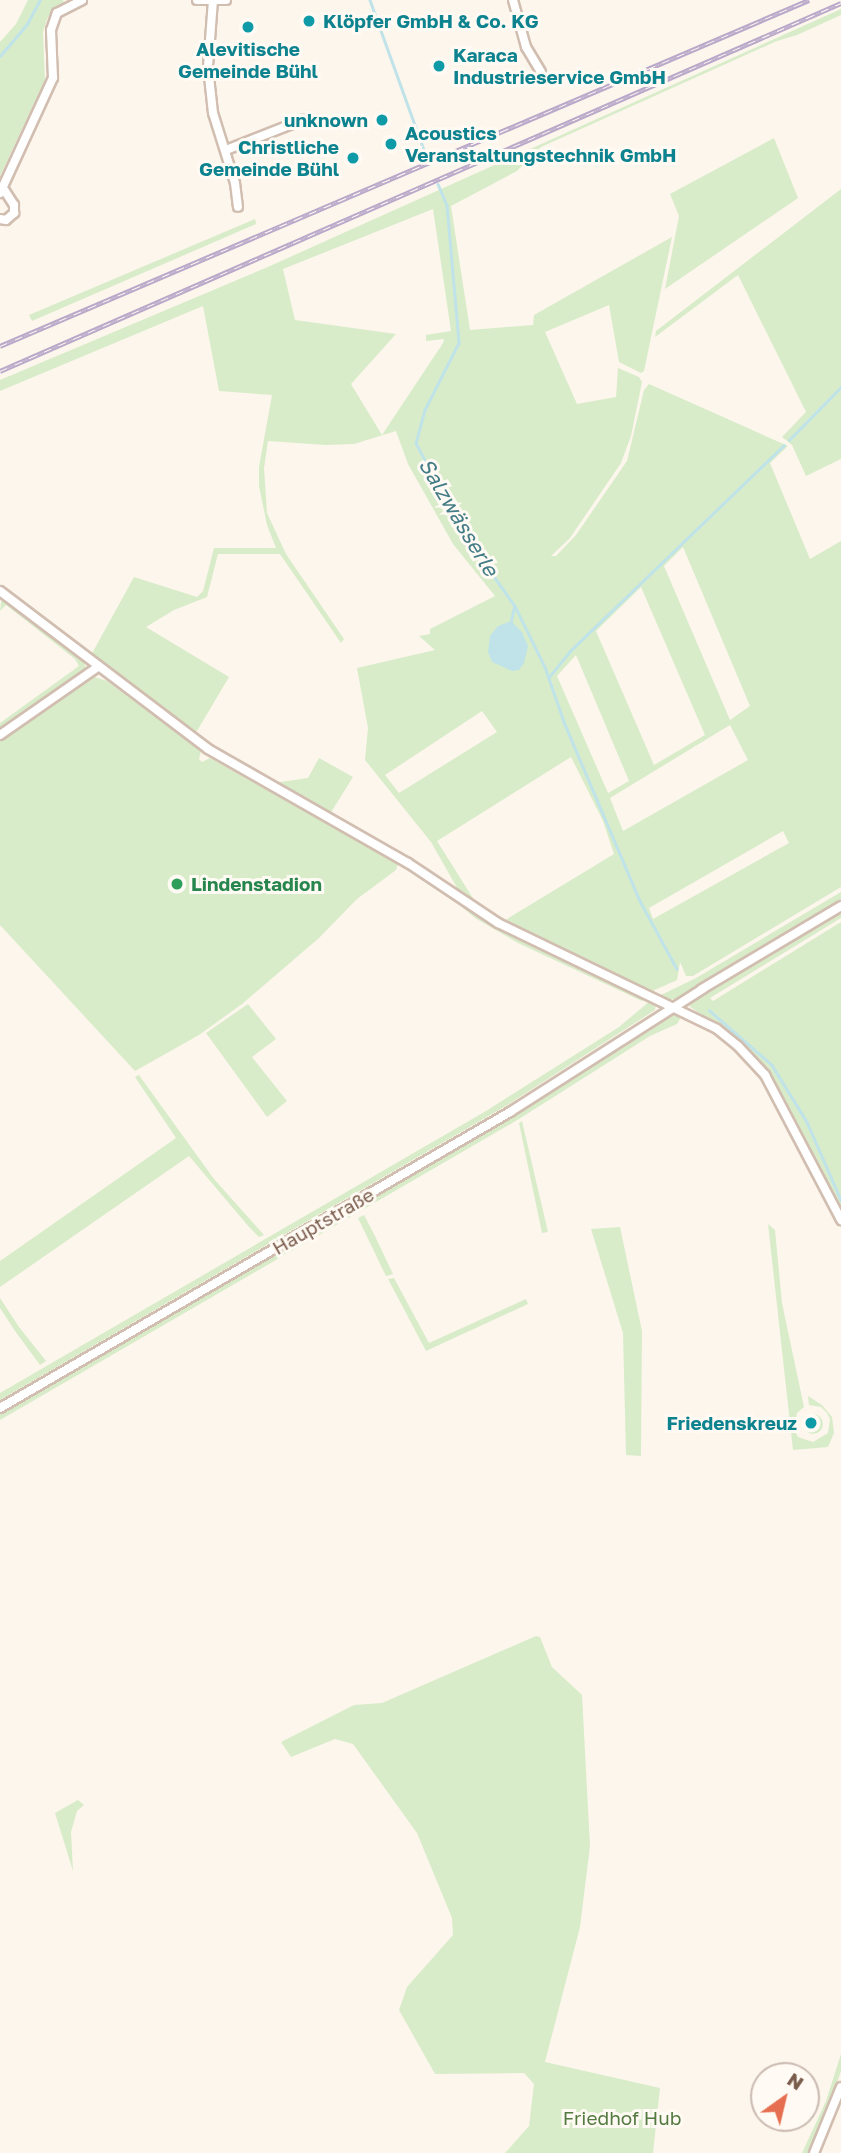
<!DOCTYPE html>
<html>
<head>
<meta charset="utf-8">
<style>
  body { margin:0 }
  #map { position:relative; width:841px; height:2153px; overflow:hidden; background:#fdf6ec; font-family:"Golos Text",sans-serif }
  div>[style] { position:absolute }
  .green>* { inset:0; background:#d8ecc9 }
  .round { border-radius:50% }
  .water>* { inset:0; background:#bfe3e8 }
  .stream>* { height:2.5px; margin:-1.25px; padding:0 1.25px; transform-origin:1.25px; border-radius:1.25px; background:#bfe3e8 }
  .roads { filter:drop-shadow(2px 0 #d1beb0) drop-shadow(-2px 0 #d1beb0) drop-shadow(0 2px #d1beb0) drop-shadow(0 -2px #d1beb0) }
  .minor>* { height:8px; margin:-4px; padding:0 4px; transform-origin:4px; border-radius:4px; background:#fff }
  .rail>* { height:5px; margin-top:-2.5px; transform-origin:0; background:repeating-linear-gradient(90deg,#fffaf3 0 8px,#b9a8c9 0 16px); box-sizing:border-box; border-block:2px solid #b9a8c9 }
  .dots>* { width:19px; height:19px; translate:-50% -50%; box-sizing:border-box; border:4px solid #fffaf3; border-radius:50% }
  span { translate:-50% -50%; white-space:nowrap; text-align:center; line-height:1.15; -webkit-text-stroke:6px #fffaf3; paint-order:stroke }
  .culture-label { font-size:19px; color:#0d838f; font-weight:700 }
  .left { translate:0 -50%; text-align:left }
  .right { translate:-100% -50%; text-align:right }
  .leisure-label { font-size:19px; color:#27864d; font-weight:700 }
  .street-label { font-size:19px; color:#7a5c4d }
  .park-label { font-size:19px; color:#537a41 }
  .water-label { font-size:21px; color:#437c86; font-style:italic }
  .north { position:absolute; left:750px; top:2062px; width:70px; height:70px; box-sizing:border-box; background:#fffaf3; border:2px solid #cabbb1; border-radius:50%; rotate:34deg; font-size:19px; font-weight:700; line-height:28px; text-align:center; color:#7a5c4d }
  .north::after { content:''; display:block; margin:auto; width:24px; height:32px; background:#e76f51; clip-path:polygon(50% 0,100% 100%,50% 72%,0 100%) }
</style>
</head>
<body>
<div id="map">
  <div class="green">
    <div style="clip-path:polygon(28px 0,63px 0,65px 5px,53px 11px,47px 19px,43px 32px,45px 80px,0 176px,0 42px,16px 24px)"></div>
    <div style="clip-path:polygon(evenodd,841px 9px,841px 15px,797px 35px,777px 41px,541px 147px,517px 171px,451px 206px,470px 330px,533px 325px,534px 315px,672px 237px,644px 371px,641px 373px,619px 362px,609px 305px,545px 332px,577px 404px,616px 397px,618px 368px,639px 377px,642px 382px,631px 436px,621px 463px,570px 538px,551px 556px,556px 556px,576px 535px,627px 461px,644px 390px,649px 384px,788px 446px,770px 463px,810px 559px,841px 541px,841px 887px,693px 976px,686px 976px,680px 962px,677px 980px,648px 993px,502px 922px,614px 854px,603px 821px,571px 757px,437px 841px,481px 911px,464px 900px,431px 842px,365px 760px,368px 728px,357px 668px,435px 650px,419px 636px,430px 634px,430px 629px,495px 596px,453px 544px,408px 464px,396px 431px,354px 444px,326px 445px,268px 441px,264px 468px,267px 513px,286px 554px,344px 639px,341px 643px,280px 554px,218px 554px,207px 597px,174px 610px,146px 627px,229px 677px,194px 736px,90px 657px,134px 577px,197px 597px,203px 591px,214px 548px,276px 548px,267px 525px,259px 486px,259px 467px,272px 395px,219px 391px,203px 306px,0 391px,0 380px,270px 266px,841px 9px,433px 209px,451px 331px,426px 335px,426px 341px,444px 339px,443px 343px,382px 435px,351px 384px,396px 334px,295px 320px,283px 269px,433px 209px,841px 9px,683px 547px,750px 706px,730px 720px,664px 566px,683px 547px,841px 9px,641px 587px,705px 735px,654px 765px,596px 631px,641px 587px,841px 9px,576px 655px,629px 781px,608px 793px,557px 676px,576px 655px,841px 9px,482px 711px,497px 732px,399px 793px,385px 775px,482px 711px,841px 9px,730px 725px,748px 760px,623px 831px,610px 798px,730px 725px,841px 9px,783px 831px,789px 843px,653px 919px,649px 908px,783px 831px)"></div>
    <div style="clip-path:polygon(774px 138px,798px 198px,665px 289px,679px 216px,670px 194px)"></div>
    <div style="clip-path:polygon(841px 189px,841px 459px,806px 476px,792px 445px,782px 437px,806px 412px,738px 275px,655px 337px,656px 331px)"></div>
    <div style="clip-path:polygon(255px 219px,256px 224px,32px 321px,29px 315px)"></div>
    <div style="clip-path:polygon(2px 595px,74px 651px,83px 659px,86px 668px,79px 676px,0 731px,0 723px,79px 666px,75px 659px,6px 605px,0 611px)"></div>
    <div style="clip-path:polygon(95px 677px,107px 681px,201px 751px,199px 759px,202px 762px,210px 758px,398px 864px,396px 870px,357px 899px,319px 938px,242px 1004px,199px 1035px,135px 1071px,0 925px,0 740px)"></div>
    <div style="clip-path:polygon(319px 758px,353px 777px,330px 814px,273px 783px,308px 778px)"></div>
    <div style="clip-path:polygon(841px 892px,841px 899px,677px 999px,664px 1000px,659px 996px,696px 978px)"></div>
    <div style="clip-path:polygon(449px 896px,527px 943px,645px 998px,642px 1001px,518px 943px,475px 918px)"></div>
    <div style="clip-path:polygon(841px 911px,841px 918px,710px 998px,713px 1001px,841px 922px,841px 1210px,766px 1071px,733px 1037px,689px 1006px,705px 992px)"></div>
    <div style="clip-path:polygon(650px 1001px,656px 1004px,655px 1010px,504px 1107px,0 1400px,0 1393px,486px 1111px,619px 1027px)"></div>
    <div style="clip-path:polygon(248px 1004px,276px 1039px,252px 1057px,287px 1101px,267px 1117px,206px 1033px)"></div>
    <div style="clip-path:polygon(673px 1015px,681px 1017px,677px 1024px,650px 1036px,519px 1119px,0 1420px,0 1412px,426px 1167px)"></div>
    <div style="clip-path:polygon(139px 1075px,214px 1179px,264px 1235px,259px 1237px,249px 1227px,189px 1156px,0 1287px,0 1261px,176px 1138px,135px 1077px)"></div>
    <div style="clip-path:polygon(522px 1121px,548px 1232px,542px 1233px,519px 1123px)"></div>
    <div style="clip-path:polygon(364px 1215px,374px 1234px,393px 1274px,386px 1276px,358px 1218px)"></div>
    <div style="clip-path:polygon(768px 1224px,775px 1230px,782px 1303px,804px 1407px,797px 1413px,794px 1429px,798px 1437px,813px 1442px,828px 1433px,830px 1419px,827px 1413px,821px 1407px,809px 1405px,808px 1396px,822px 1405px,832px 1417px,834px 1433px,828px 1447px,793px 1450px)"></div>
    <div style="clip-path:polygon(620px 1227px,642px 1331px,641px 1456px,626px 1455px,623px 1333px,591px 1229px)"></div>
    <div style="clip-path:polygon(394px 1278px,429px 1343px,526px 1299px,528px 1304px,426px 1351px,388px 1279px)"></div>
    <div style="clip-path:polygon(0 1298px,19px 1327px,46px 1361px,40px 1365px,15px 1331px,0 1308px)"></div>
    <div class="round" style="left:803px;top:1414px;width:20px;height:20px"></div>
    <div style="clip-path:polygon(536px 1636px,540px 1637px,552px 1667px,582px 1695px,590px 1846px,580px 1927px,545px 2062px,660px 2088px,653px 2153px,481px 2153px,505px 2153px,529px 2126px,534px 2084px,524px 2073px,435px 2074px,399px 2010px,407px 1987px,453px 1935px,452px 1918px,417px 1833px,353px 1744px,335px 1739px,291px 1757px,281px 1742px,354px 1705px,382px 1703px)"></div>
    <div style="clip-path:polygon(78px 1800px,84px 1805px,77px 1811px,71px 1832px,73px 1871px,55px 1813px)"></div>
    <div style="clip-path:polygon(841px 2054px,841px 2071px,823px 2123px,808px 2153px,802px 2153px,826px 2101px)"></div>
  </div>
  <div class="water">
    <div style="clip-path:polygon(511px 621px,522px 632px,528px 646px,524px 663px,519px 670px,512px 671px,492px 662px,488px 652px,490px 636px,498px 626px)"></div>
  </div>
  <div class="stream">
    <div style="left:370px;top:0;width:159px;rotate:70.2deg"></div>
    <div style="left:0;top:56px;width:42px;rotate:-49.8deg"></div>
    <div style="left:27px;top:24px;width:27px;rotate:-62deg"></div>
    <div style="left:438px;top:184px;width:23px;rotate:67deg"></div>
    <div style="left:447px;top:205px;width:139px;rotate:85deg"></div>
    <div style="left:459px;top:343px;width:75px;rotate:116.9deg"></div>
    <div style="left:425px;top:410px;width:34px;rotate:105deg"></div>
    <div style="left:416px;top:443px;width:103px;rotate:62.2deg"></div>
    <div style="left:464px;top:534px;width:88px;rotate:54.7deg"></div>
    <div style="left:515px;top:606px;width:68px;rotate:63.8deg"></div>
    <div style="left:545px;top:667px;width:58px;rotate:70.9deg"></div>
    <div style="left:564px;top:722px;width:194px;rotate:67deg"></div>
    <div style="left:640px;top:901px;width:77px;rotate:61.4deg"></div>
    <div style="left:789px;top:440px;width:74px;rotate:-45.5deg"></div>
    <div style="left:511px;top:621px;width:14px;rotate:-78deg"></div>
    <div style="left:549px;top:677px;width:32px;rotate:-51deg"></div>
    <div style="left:569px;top:652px;width:298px;rotate:-43.9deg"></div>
    <div style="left:709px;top:1010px;width:84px;rotate:41.1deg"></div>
    <div style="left:772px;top:1065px;width:67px;rotate:58.4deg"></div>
    <div style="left:807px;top:1122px;width:85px;rotate:66.4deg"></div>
  </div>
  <div class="roads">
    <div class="minor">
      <div style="left:197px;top:0;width:29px"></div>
      <div style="left:213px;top:0;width:67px;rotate:94.3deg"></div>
      <div style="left:208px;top:67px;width:46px;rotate:83.8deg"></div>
      <div style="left:213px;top:113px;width:73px;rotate:72.6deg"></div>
      <div style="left:235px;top:183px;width:24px;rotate:83deg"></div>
      <div style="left:513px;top:0;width:49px;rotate:74.5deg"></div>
      <div style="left:526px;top:47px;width:29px;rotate:59deg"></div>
      <div style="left:226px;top:150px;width:82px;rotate:-21.5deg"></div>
      <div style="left:0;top:193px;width:127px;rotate:-65.3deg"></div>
      <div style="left:53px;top:78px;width:48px;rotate:-92.4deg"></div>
      <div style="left:51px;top:30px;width:18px;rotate:-71deg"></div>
      <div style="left:57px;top:13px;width:28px;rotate:-27deg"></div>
      <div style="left:0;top:219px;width:6px;rotate:9deg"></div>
      <div style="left:6px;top:220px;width:11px;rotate:-41deg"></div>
      <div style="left:14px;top:213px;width:8px;rotate:-90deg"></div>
      <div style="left:14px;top:205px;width:20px;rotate:-123deg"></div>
      <div style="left:0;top:591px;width:261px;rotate:37.2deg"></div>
      <div style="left:208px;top:749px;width:230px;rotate:29.7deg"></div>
      <div style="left:408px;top:863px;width:108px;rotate:33.7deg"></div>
      <div style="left:498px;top:923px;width:243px;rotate:25.8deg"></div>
      <div style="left:717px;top:1029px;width:27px;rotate:39deg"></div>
      <div style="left:738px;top:1046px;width:40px;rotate:47deg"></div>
      <div style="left:765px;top:1075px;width:164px;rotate:62.3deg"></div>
      <div style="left:0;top:735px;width:119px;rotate:-34.8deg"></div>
      <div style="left:0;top:1408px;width:590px;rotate:-30.13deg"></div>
      <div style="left:510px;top:1112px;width:228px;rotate:-32.6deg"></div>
      <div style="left:702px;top:989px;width:162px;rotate:-30.8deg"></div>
      <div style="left:814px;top:2153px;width:71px;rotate:-67.8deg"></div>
    </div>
  </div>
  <div class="rail">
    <div style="left:0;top:346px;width:880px;rotate:-23.16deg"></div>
    <div style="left:0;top:371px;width:918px;rotate:-23.63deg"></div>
  </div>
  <div class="dots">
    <div style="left:309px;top:21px;background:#0f9aa8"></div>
    <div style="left:248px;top:27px;background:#0f9aa8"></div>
    <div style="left:439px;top:66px;background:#0f9aa8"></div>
    <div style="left:382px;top:120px;background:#0f9aa8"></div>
    <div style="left:391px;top:144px;background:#0f9aa8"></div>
    <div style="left:353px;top:158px;background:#0f9aa8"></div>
    <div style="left:177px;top:884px;background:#2e9e5b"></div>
    <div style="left:811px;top:1423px;background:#0f9aa8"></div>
  </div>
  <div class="culture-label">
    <span class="left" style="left:323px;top:21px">Klöpfer GmbH &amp; Co. KG</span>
    <span style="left:248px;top:60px">Alevitische<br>Gemeinde Bühl</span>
    <span class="left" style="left:453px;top:66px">Karaca<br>Industrieservice GmbH</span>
    <span class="right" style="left:368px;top:120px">unknown</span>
    <span class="left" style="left:405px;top:144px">Acoustics<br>Veranstaltungstechnik GmbH</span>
    <span class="right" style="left:339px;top:158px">Christliche<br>Gemeinde Bühl</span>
    <span class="right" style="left:797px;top:1423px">Friedenskreuz</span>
  </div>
  <div class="leisure-label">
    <span class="left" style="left:191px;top:884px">Lindenstadion</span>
  </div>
  <div class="street-label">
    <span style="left:323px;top:1221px;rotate:-30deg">Hauptstraße</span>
  </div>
  <div class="park-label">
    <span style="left:622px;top:2118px">Friedhof Hub</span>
  </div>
  <div class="water-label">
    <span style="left:459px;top:517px;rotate:59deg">Salzwässerle</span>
  </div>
  <div class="north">N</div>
</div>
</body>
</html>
